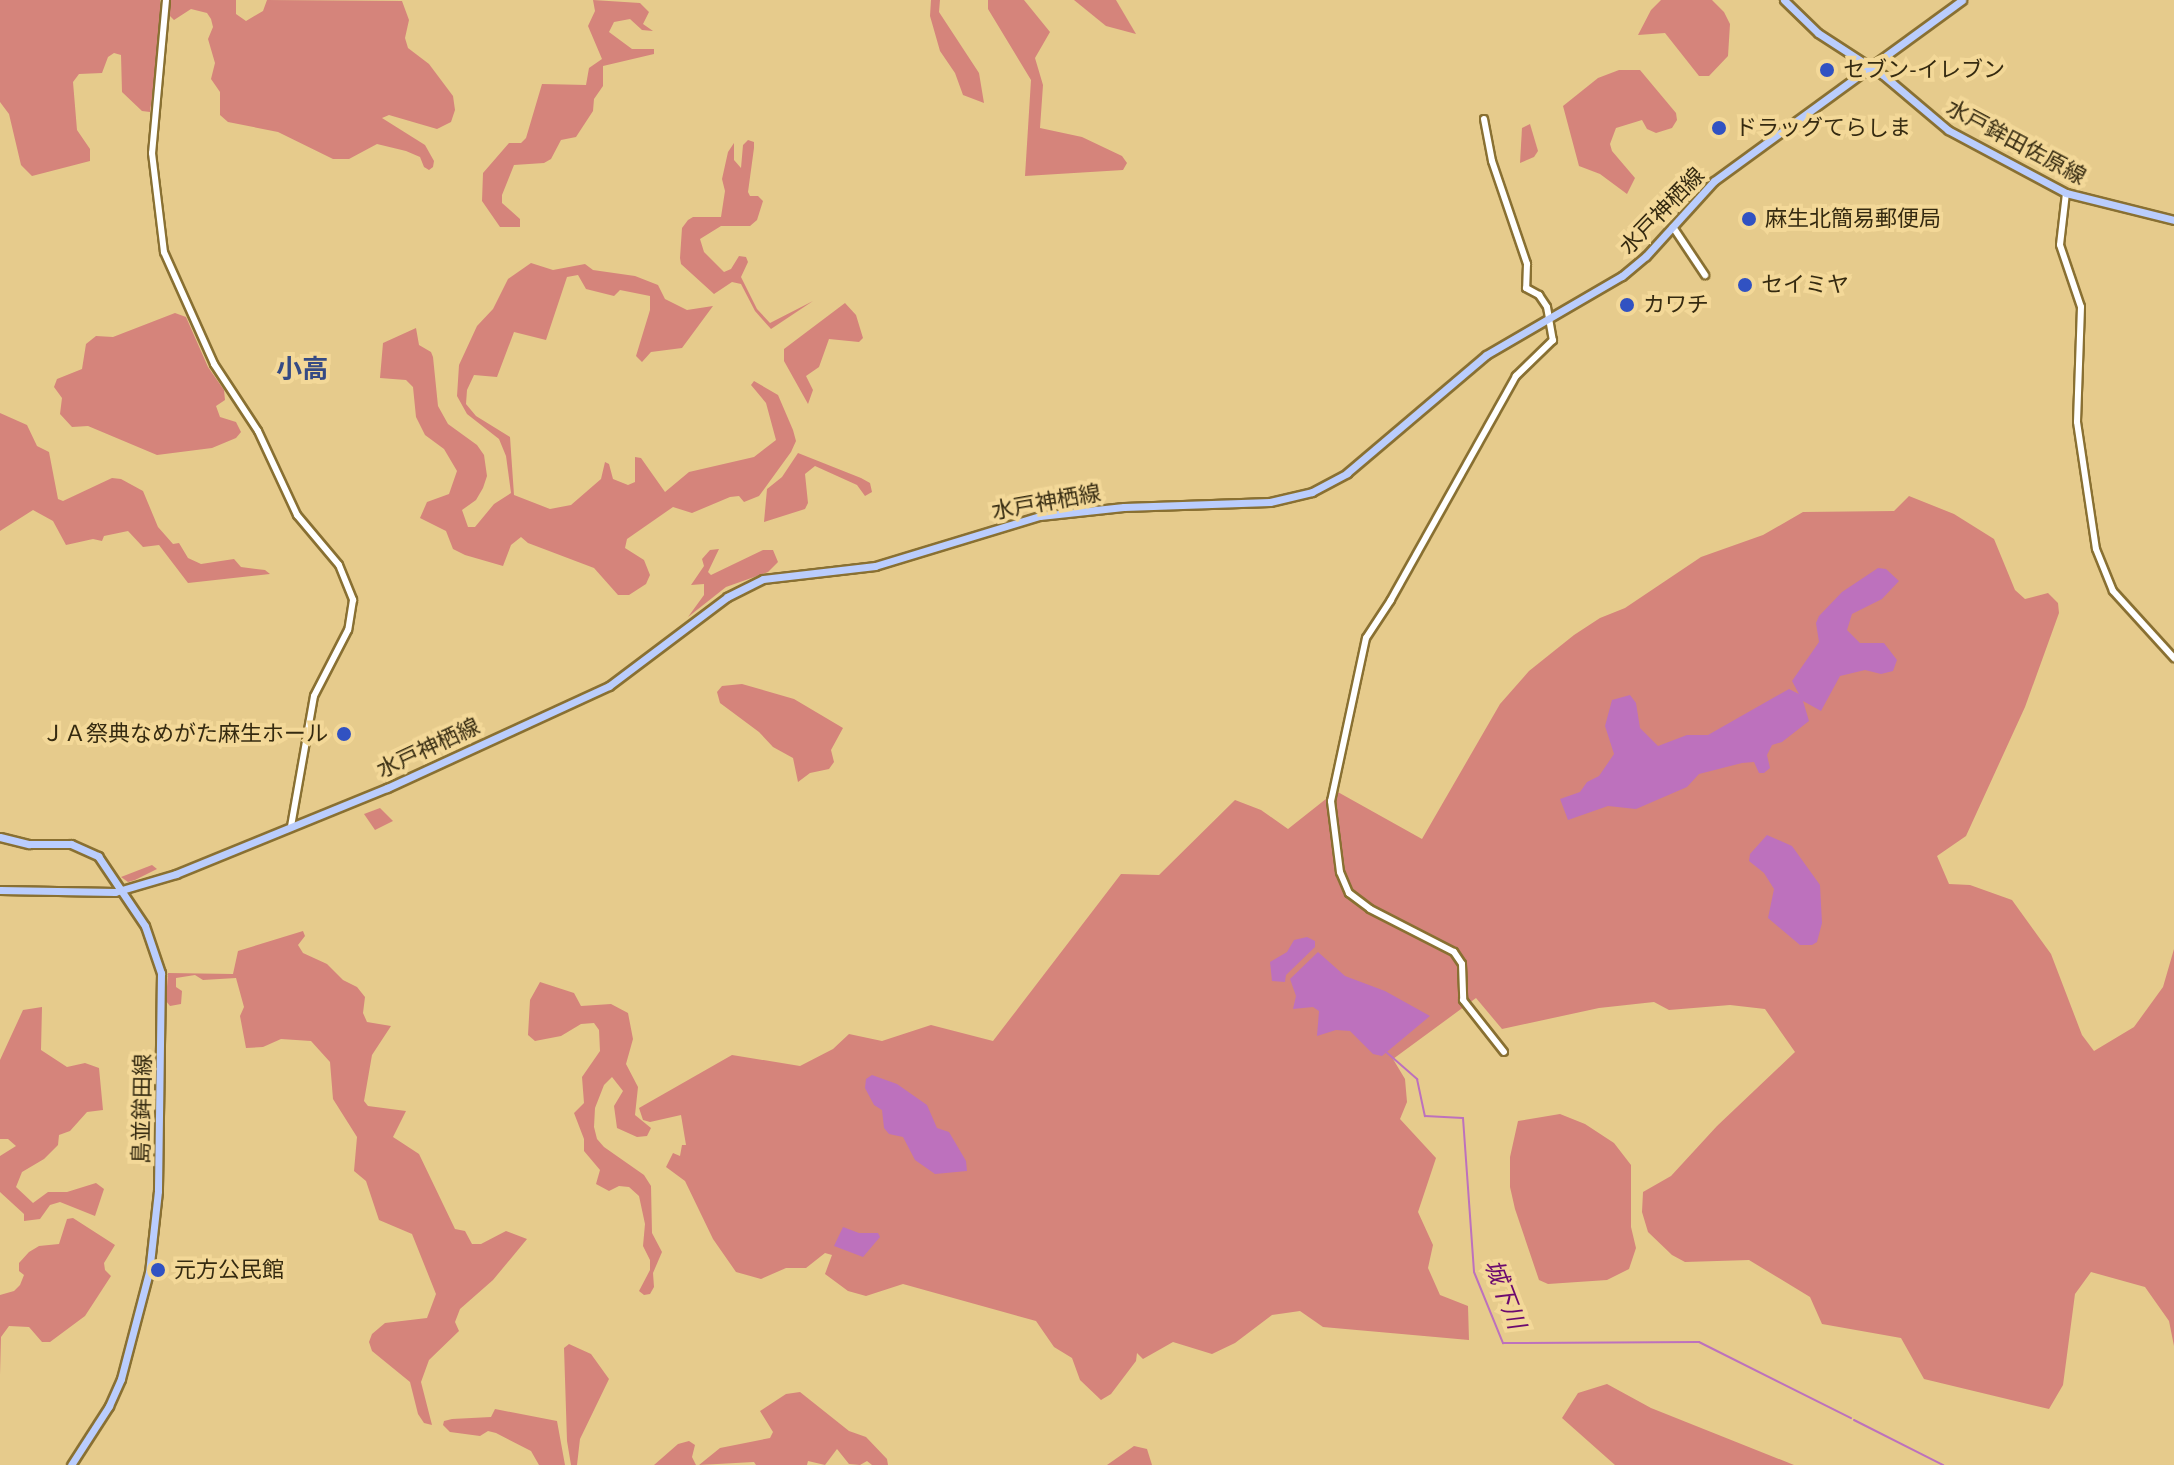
<!DOCTYPE html>
<html>
<head>
<meta charset="utf-8">
<style>
  body { margin:0 }
  #map { position:relative; width:2174px; height:1465px; overflow:hidden; background:#e6cb8c; font-family:"PT Sans","Noto Sans JP",sans-serif }
  div>[style] { position:absolute }
  .green>* { inset:0; background:#d5847b }
  .water>* { inset:0; background:#bd71bd }
  .stream>* { height:2px; margin:-1px; padding:0 1px; transform-origin:1px; border-radius:1px; background:#bd71bd }
  .roads { filter:drop-shadow(2px 0 #897032) drop-shadow(-2px 0 #897032) drop-shadow(0 2px #897032) drop-shadow(0 -2px #897032) }
  .minor>* { height:6px; margin:-3px; padding:0 3px; transform-origin:3px; border-radius:3px; background:#fff }
  .major>* { height:7px; margin:-3.5px; padding:0 3.5px; transform-origin:3.5px; border-radius:3.5px; background:#bacdfd }
  .dots>* { width:22px; height:22px; translate:-50% -50%; box-sizing:border-box; border:4px solid #f3d898; border-radius:50% }
  span { translate:-50% -50%; white-space:nowrap; text-align:center; line-height:1.15; -webkit-text-stroke:8px #f3d898; paint-order:stroke }
  .poi-label { font-size:22px; color:#352a10 }
  .left { translate:0 -50%; text-align:left }
  .right { translate:-100% -50%; text-align:right }
  .street-label { font-size:22px; color:#352a10 }
  .water-label { font-size:24px; color:#6c0a6f; font-style:italic }
  .quarter-label { font-size:26px; color:#354a84; font-weight:700 }
</style>
</head>
<body>
<div id="map">
  <div class="green">
    <div style="clip-path:polygon(0 0,160px 0,161px 31px,150px 112px,142px 111px,122px 92px,121px 55px,114px 53px,108px 57px,102px 73px,79px 74px,73px 82px,77px 130px,90px 149px,90px 161px,32px 176px,21px 165px,9px 114px,0 102px)"></div>
    <div style="clip-path:polygon(169px 0,236px 0,236px 14px,246px 21px,263px 11px,267px 0,402px 1px,409px 20px,405px 38px,408px 48px,429px 64px,453px 96px,455px 110px,451px 122px,437px 129px,389px 115px,382px 118px,425px 145px,434px 161px,433px 167px,429px 170px,424px 167px,420px 157px,406px 151px,377px 144px,349px 159px,333px 159px,278px 132px,228px 122px,220px 115px,220px 92px,211px 79px,215px 63px,208px 39px,213px 27px,211px 19px,207px 13px,191px 9px,174px 20px,169px 15px)"></div>
    <div style="clip-path:polygon(593px 0,640px 3px,649px 12px,643px 24px,653px 31px,642px 30px,630px 19px,614px 22px,609px 32px,632px 49px,654px 49px,654px 54px,603px 66px,603px 86px,594px 99px,593px 111px,576px 137px,561px 140px,551px 159px,544px 163px,514px 165px,502px 195px,502px 203px,520px 219px,520px 227px,500px 227px,482px 201px,483px 173px,509px 143px,521px 143px,526px 138px,542px 84px,586px 85px,589px 68px,602px 59px,588px 26px,595px 11px)"></div>
    <div style="clip-path:polygon(931px 0,940px 0,939px 12px,979px 73px,984px 103px,963px 95px,955px 73px,940px 51px,930px 16px)"></div>
    <div style="clip-path:polygon(988px 0,1024px 0,1050px 32px,1035px 58px,1043px 85px,1040px 128px,1082px 137px,1122px 156px,1127px 163px,1123px 170px,1025px 176px,1031px 80px,988px 9px)"></div>
    <div style="clip-path:polygon(1074px 0,1116px 0,1136px 34px,1106px 26px)"></div>
    <div style="clip-path:polygon(1661px 0,1712px 0,1724px 12px,1730px 24px,1728px 56px,1709px 76px,1699px 76px,1665px 33px,1638px 35px,1651px 10px)"></div>
    <div style="clip-path:polygon(1619px 70px,1640px 70px,1676px 113px,1677px 120px,1672px 128px,1656px 133px,1647px 129px,1642px 120px,1616px 128px,1610px 144px,1612px 151px,1635px 178px,1627px 194px,1600px 174px,1579px 166px,1563px 106px,1598px 78px)"></div>
    <div style="clip-path:polygon(1530px 124px,1538px 151px,1534px 157px,1520px 163px,1522px 128px)"></div>
    <div style="clip-path:polygon(748px 140px,754px 142px,754px 148px,748px 192px,750px 196px,758px 196px,763px 201px,757px 220px,750px 226px,721px 226px,700px 239px,704px 252px,724px 272px,731px 269px,739px 256px,746px 257px,748px 262px,741px 277px,757px 309px,770px 323px,813px 301px,771px 329px,755px 311px,741px 284px,732px 282px,714px 294px,681px 264px,680px 258px,682px 228px,688px 220px,693px 217px,721px 217px,725px 191px,722px 179px,728px 152px,734px 143px,734px 160px,741px 168px,743px 145px)"></div>
    <div style="clip-path:polygon(531px 263px,553px 270px,585px 264px,593px 270px,635px 276px,658px 285px,665px 299px,687px 310px,713px 306px,682px 348px,651px 352px,642px 362px,636px 356px,650px 310px,650px 296px,620px 290px,614px 296px,586px 289px,578px 275px,567px 277px,546px 340px,514px 332px,497px 377px,474px 375px,467px 390px,466px 404px,476px 416px,510px 437px,514px 495px,550px 509px,571px 505px,601px 479px,605px 462px,609px 464px,613px 479px,628px 485px,635px 482px,635px 457px,641px 458px,665px 492px,689px 472px,754px 457px,776px 440px,766px 403px,751px 385px,754px 381px,778px 395px,793px 430px,796px 441px,791px 452px,759px 496px,744px 502px,739px 496px,730px 497px,692px 513px,673px 507px,627px 539px,625px 548px,644px 560px,650px 575px,646px 584px,629px 595px,618px 595px,594px 568px,528px 543px,521px 537px,511px 545px,503px 566px,465px 555px,453px 549px,446px 531px,420px 518px,427px 502px,449px 494px,457px 471px,444px 449px,425px 435px,416px 417px,413px 387px,406px 380px,380px 378px,383px 343px,416px 328px,419px 345px,431px 352px,433px 357px,438px 406px,448px 424px,477px 445px,484px 455px,487px 476px,483px 488px,476px 500px,462px 510px,468px 527px,475px 527px,494px 504px,511px 493px,506px 456px,499px 439px,467px 414px,457px 396px,459px 365px,477px 326px,493px 309px,508px 279px)"></div>
    <div style="clip-path:polygon(845px 303px,856px 315px,863px 338px,859px 342px,829px 339px,819px 367px,806px 376px,813px 390px,808px 404px,784px 361px,784px 349px)"></div>
    <div style="clip-path:polygon(175px 313px,186px 317px,208px 367px,224px 390px,225px 400px,216px 406px,220px 417px,236px 422px,241px 432px,236px 438px,212px 448px,157px 455px,88px 426px,72px 427px,60px 414px,62px 398px,54px 387px,57px 379px,82px 369px,86px 344px,96px 336px,113px 337px)"></div>
    <div style="clip-path:polygon(0 413px,27px 425px,37px 446px,49px 452px,58px 499px,63px 501px,112px 478px,121px 479px,143px 491px,158px 527px,173px 544px,179px 543px,188px 558px,201px 564px,234px 559px,241px 567px,265px 570px,270px 574px,188px 583px,159px 545px,143px 547px,128px 531px,104px 536px,102px 541px,93px 539px,66px 545px,53px 521px,33px 510px,0 531px)"></div>
    <div style="clip-path:polygon(798px 453px,861px 478px,870px 483px,872px 492px,865px 496px,857px 485px,815px 466px,805px 474px,808px 503px,805px 509px,764px 522px,767px 489px,782px 477px)"></div>
    <div style="clip-path:polygon(1909px 496px,1954px 514px,1994px 539px,2015px 590px,2025px 599px,2048px 593px,2058px 603px,2059px 613px,2025px 707px,1966px 836px,1937px 856px,1949px 884px,1970px 885px,2012px 900px,2051px 954px,2082px 1035px,2094px 1051px,2134px 1027px,2163px 987px,2174px 949px,2174px 1346px,2169px 1321px,2145px 1287px,2091px 1272px,2075px 1294px,2063px 1385px,2049px 1409px,1924px 1379px,1901px 1338px,1822px 1324px,1810px 1297px,1749px 1260px,1685px 1262px,1672px 1255px,1648px 1232px,1642px 1212px,1643px 1192px,1671px 1176px,1717px 1126px,1795px 1052px,1765px 1009px,1730px 1005px,1669px 1010px,1654px 1002px,1599px 1008px,1502px 1029px,1476px 998px,1393px 1059px,1405px 1079px,1407px 1102px,1400px 1119px,1436px 1158px,1418px 1212px,1433px 1245px,1428px 1268px,1440px 1295px,1468px 1306px,1469px 1340px,1323px 1327px,1300px 1311px,1272px 1315px,1235px 1343px,1212px 1354px,1173px 1342px,1143px 1359px,1137px 1353px,1136px 1361px,1111px 1394px,1101px 1400px,1080px 1380px,1072px 1358px,1054px 1347px,1036px 1321px,903px 1284px,866px 1296px,848px 1291px,825px 1274px,832px 1255px,825px 1253px,806px 1268px,786px 1268px,761px 1279px,736px 1272px,713px 1239px,685px 1181px,666px 1167px,673px 1153px,680px 1156px,682px 1145px,686px 1145px,681px 1115px,650px 1122px,643px 1120px,639px 1108px,732px 1055px,800px 1066px,833px 1049px,849px 1034px,882px 1041px,931px 1025px,993px 1041px,1121px 874px,1159px 875px,1235px 800px,1261px 810px,1288px 829px,1336px 791px,1422px 839px,1500px 704px,1529px 671px,1574px 635px,1600px 618px,1625px 608px,1701px 557px,1763px 535px,1803px 512px,1894px 511px)"></div>
    <div style="clip-path:polygon(719px 549px,708px 572px,711px 575px,763px 550px,773px 550px,778px 562px,768px 572px,726px 587px,688px 617px,704px 595px,704px 584px,691px 585px,704px 566px,702px 559px,710px 550px)"></div>
    <div style="clip-path:polygon(742px 684px,794px 699px,843px 728px,831px 750px,834px 762px,829px 769px,810px 773px,798px 782px,793px 758px,773px 747px,759px 732px,720px 703px,717px 692px,722px 686px)"></div>
    <div style="clip-path:polygon(380px 808px,393px 821px,375px 830px,364px 814px)"></div>
    <div style="clip-path:polygon(152px 865px,157px 869px,135px 880px,128px 882px,121px 877px)"></div>
    <div style="clip-path:polygon(303px 931px,305px 936px,298px 945px,303px 953px,327px 964px,343px 980px,357px 987px,365px 997px,363px 1013px,367px 1022px,391px 1026px,372px 1055px,364px 1101px,368px 1106px,406px 1111px,393px 1137px,419px 1154px,455px 1229px,465px 1231px,472px 1244px,481px 1244px,506px 1231px,527px 1239px,493px 1280px,460px 1309px,455px 1322px,459px 1331px,429px 1360px,421px 1382px,432px 1425px,424px 1423px,418px 1414px,410px 1382px,372px 1351px,369px 1342px,372px 1334px,385px 1323px,427px 1318px,436px 1294px,412px 1234px,379px 1220px,366px 1181px,354px 1171px,357px 1137px,333px 1099px,330px 1062px,311px 1041px,281px 1039px,263px 1047px,246px 1048px,240px 1016px,244px 1007px,236px 978px,203px 980px,195px 975px,176px 978px,176px 987px,182px 991px,181px 1004px,170px 1006px,166px 1001px,168px 973px,233px 974px,238px 951px)"></div>
    <div style="clip-path:polygon(540px 982px,574px 993px,581px 1006px,611px 1004px,628px 1013px,633px 1039px,626px 1064px,638px 1087px,635px 1115px,651px 1128px,647px 1136px,637px 1137px,617px 1128px,614px 1106px,623px 1091px,612px 1077px,604px 1085px,595px 1108px,594px 1127px,597px 1139px,604px 1147px,644px 1175px,651px 1186px,652px 1233px,662px 1252px,653px 1273px,654px 1287px,650px 1294px,644px 1295px,639px 1291px,650px 1270px,650px 1260px,643px 1246px,645px 1224px,639px 1196px,629px 1187px,619px 1186px,609px 1191px,596px 1184px,600px 1170px,584px 1151px,584px 1139px,574px 1113px,584px 1103px,582px 1077px,600px 1051px,599px 1030px,594px 1023px,581px 1024px,561px 1036px,535px 1041px,528px 1035px,530px 1000px)"></div>
    <div style="clip-path:polygon(42px 1007px,41px 1050px,67px 1067px,85px 1063px,99px 1068px,103px 1110px,87px 1112px,70px 1131px,59px 1135px,58px 1145px,44px 1159px,22px 1172px,16px 1187px,33px 1203px,48px 1192px,67px 1192px,96px 1183px,104px 1189px,95px 1216px,60px 1202px,50px 1205px,40px 1219px,24px 1221px,24px 1214px,0 1192px,0 1156px,16px 1146px,8px 1139px,0 1139px,0 1060px,23px 1010px)"></div>
    <div style="clip-path:polygon(1560px 1114px,1585px 1124px,1614px 1143px,1631px 1165px,1631px 1227px,1636px 1248px,1629px 1269px,1607px 1280px,1548px 1284px,1539px 1280px,1515px 1209px,1510px 1187px,1510px 1157px,1518px 1121px)"></div>
    <div style="clip-path:polygon(73px 1218px,115px 1245px,104px 1263px,105px 1270px,111px 1276px,85px 1316px,50px 1342px,42px 1342px,29px 1327px,9px 1326px,1px 1337px,0 1375px,0 1295px,14px 1291px,20px 1285px,24px 1275px,19px 1271px,19px 1263px,29px 1252px,39px 1246px,59px 1244px,67px 1219px)"></div>
    <div style="clip-path:polygon(569px 1344px,591px 1354px,609px 1379px,580px 1439px,577px 1465px,571px 1465px,567px 1441px,564px 1348px)"></div>
    <div style="clip-path:polygon(1607px 1384px,1651px 1408px,1794px 1465px,1615px 1465px,1562px 1418px,1578px 1393px)"></div>
    <div style="clip-path:polygon(800px 1392px,849px 1431px,866px 1437px,887px 1459px,888px 1465px,872px 1465px,867px 1461px,860px 1465px,849px 1464px,837px 1449px,825px 1465px,808px 1461px,807px 1465px,756px 1465px,754px 1462px,699px 1465px,720px 1448px,770px 1438px,773px 1432px,760px 1411px,786px 1394px)"></div>
    <div style="clip-path:polygon(495px 1409px,557px 1421px,565px 1465px,539px 1465px,531px 1451px,496px 1433px,488px 1431px,480px 1436px,450px 1432px,443px 1425px,444px 1421px,452px 1419px,491px 1417px)"></div>
    <div style="clip-path:polygon(689px 1441px,695px 1445px,692px 1457px,696px 1465px,654px 1465px,678px 1444px)"></div>
    <div style="clip-path:polygon(1134px 1446px,1147px 1449px,1152px 1465px,1107px 1465px)"></div>
  </div>
  <div class="water">
    <div style="clip-path:polygon(1878px 568px,1886px 569px,1899px 581px,1882px 599px,1852px 614px,1847px 630px,1860px 643px,1884px 643px,1897px 660px,1893px 671px,1881px 674px,1865px 670px,1840px 676px,1821px 711px,1803px 701px,1809px 721px,1782px 742px,1772px 745px,1767px 755px,1770px 768px,1764px 773px,1759px 773px,1754px 762px,1742px 763px,1699px 774px,1687px 787px,1636px 809px,1608px 806px,1568px 820px,1560px 799px,1580px 792px,1587px 782px,1599px 776px,1614px 754px,1605px 726px,1612px 700px,1630px 695px,1636px 703px,1640px 728px,1658px 746px,1687px 735px,1708px 735px,1789px 689px,1799px 694px,1792px 681px,1819px 642px,1816px 623px,1819px 616px,1842px 592px)"></div>
    <div style="clip-path:polygon(1767px 835px,1792px 846px,1820px 885px,1822px 923px,1817px 942px,1812px 945px,1800px 945px,1768px 918px,1774px 889px,1764px 873px,1749px 861px,1750px 854px)"></div>
    <div style="clip-path:polygon(1307px 937px,1315px 941px,1315px 947px,1286px 975px,1285px 982px,1272px 981px,1270px 962px,1287px 952px,1294px 940px)"></div>
    <div style="clip-path:polygon(1318px 952px,1345px 976px,1385px 991px,1430px 1016px,1382px 1056px,1373px 1054px,1350px 1031px,1336px 1030px,1317px 1036px,1319px 1011px,1313px 1007px,1293px 1009px,1296px 996px,1290px 979px)"></div>
    <div style="clip-path:polygon(872px 1075px,897px 1084px,927px 1105px,937px 1128px,949px 1132px,966px 1161px,967px 1171px,935px 1174px,915px 1160px,903px 1137px,889px 1134px,884px 1128px,882px 1110px,874px 1105px,865px 1088px,866px 1079px)"></div>
    <div style="clip-path:polygon(843px 1227px,859px 1233px,878px 1233px,880px 1237px,863px 1257px,834px 1246px)"></div>
  </div>
  <div class="stream">
    <div style="left:1385px;top:1051px;width:43px;rotate:41.2deg"></div>
    <div style="left:1417px;top:1079px;width:38px;rotate:78deg"></div>
    <div style="left:1425px;top:1116px;width:38px;rotate:3deg"></div>
    <div style="left:1463px;top:1118px;width:154px;rotate:85.9deg"></div>
    <div style="left:1474px;top:1272px;width:77px;rotate:67.8deg"></div>
    <div style="left:1503px;top:1343px;width:196px;rotate:-0.3deg"></div>
    <div style="left:1699px;top:1342px;width:170px;rotate:26.6deg"></div>
    <div style="left:1854px;top:1420px;width:100px;rotate:26.8deg"></div>
  </div>
  <div class="roads">
    <div class="minor">
      <div style="left:166px;top:0;width:154px;rotate:95.2deg"></div>
      <div style="left:152px;top:153px;width:100px;rotate:83.1deg"></div>
      <div style="left:164px;top:252px;width:123px;rotate:65.9deg"></div>
      <div style="left:214px;top:364px;width:80px;rotate:56.7deg"></div>
      <div style="left:258px;top:431px;width:93px;rotate:65.1deg"></div>
      <div style="left:297px;top:515px;width:65px;rotate:50deg"></div>
      <div style="left:339px;top:565px;width:38px;rotate:68deg"></div>
      <div style="left:353px;top:600px;width:30px;rotate:99deg"></div>
      <div style="left:348px;top:630px;width:74px;rotate:117.3deg"></div>
      <div style="left:314px;top:696px;width:133px;rotate:100deg"></div>
      <div style="left:1484px;top:119px;width:43px;rotate:79.2deg"></div>
      <div style="left:1492px;top:161px;width:109px;rotate:71.2deg"></div>
      <div style="left:1527px;top:264px;width:24px;rotate:92deg"></div>
      <div style="left:1526px;top:288px;width:15px;rotate:28deg"></div>
      <div style="left:1539px;top:295px;width:14px;rotate:56deg"></div>
      <div style="left:1547px;top:307px;width:34px;rotate:80deg"></div>
      <div style="left:1553px;top:340px;width:52px;rotate:135.8deg"></div>
      <div style="left:1516px;top:376px;width:257px;rotate:119.2deg"></div>
      <div style="left:1391px;top:600px;width:45px;rotate:123.3deg"></div>
      <div style="left:1366px;top:638px;width:167px;rotate:102.1deg"></div>
      <div style="left:1331px;top:801px;width:72px;rotate:82.8deg"></div>
      <div style="left:1340px;top:872px;width:23px;rotate:67deg"></div>
      <div style="left:1349px;top:893px;width:26px;rotate:37deg"></div>
      <div style="left:1370px;top:909px;width:94px;rotate:27.1deg"></div>
      <div style="left:1454px;top:952px;width:14px;rotate:56deg"></div>
      <div style="left:1462px;top:964px;width:36px;rotate:88deg"></div>
      <div style="left:1463px;top:1000px;width:66px;rotate:51.7deg"></div>
      <div style="left:2066px;top:193px;width:52px;rotate:96.6deg"></div>
      <div style="left:2060px;top:245px;width:65px;rotate:71.3deg"></div>
      <div style="left:2081px;top:307px;width:115px;rotate:92deg"></div>
      <div style="left:2077px;top:422px;width:128px;rotate:81.5deg"></div>
      <div style="left:2096px;top:549px;width:45px;rotate:68deg"></div>
      <div style="left:2113px;top:591px;width:91px;rotate:47.7deg"></div>
      <div style="left:1673px;top:227px;width:58px;rotate:56.3deg"></div>
    </div>
    <div class="major">
      <div style="left:1784px;top:0;width:47px;rotate:44.1deg"></div>
      <div style="left:1818px;top:33px;width:77px;rotate:32.9deg"></div>
      <div style="left:1883px;top:75px;width:85px;rotate:40.2deg"></div>
      <div style="left:1948px;top:130px;width:134px;rotate:28.1deg"></div>
      <div style="left:2066px;top:193px;width:111px;rotate:14deg"></div>
      <div style="left:0;top:837px;width:30px;rotate:14deg"></div>
      <div style="left:29px;top:844px;width:42px"></div>
      <div style="left:71px;top:844px;width:30px;rotate:24deg"></div>
      <div style="left:98px;top:856px;width:84px;rotate:56.1deg"></div>
      <div style="left:145px;top:926px;width:50px;rotate:71.2deg"></div>
      <div style="left:161px;top:973px;width:218px;rotate:90.8deg"></div>
      <div style="left:158px;top:1191px;width:81px;rotate:96.3deg"></div>
      <div style="left:149px;top:1272px;width:111px;rotate:104.7deg"></div>
      <div style="left:121px;top:1379px;width:30px;rotate:114deg"></div>
      <div style="left:109px;top:1406px;width:70px;rotate:122.8deg"></div>
      <div style="left:0;top:890px;width:115px;rotate:1deg"></div>
      <div style="left:115px;top:892px;width:64px;rotate:-16.4deg"></div>
      <div style="left:176px;top:874px;width:228px;rotate:-22.2deg"></div>
      <div style="left:387px;top:788px;width:244px;rotate:-24.7deg"></div>
      <div style="left:609px;top:686px;width:148px;rotate:-37deg"></div>
      <div style="left:727px;top:597px;width:40px;rotate:-26.6deg"></div>
      <div style="left:763px;top:579px;width:113px;rotate:-6.6deg"></div>
      <div style="left:875px;top:566px;width:172px;rotate:-16.9deg"></div>
      <div style="left:1040px;top:516px;width:84px;rotate:-6.1deg"></div>
      <div style="left:1124px;top:507px;width:146px;rotate:-2deg"></div>
      <div style="left:1270px;top:502px;width:43px;rotate:-13.4deg"></div>
      <div style="left:1312px;top:492px;width:40px;rotate:-28deg"></div>
      <div style="left:1347px;top:473px;width:182px;rotate:-40.3deg"></div>
      <div style="left:1486px;top:355px;width:157px;rotate:-30.2deg"></div>
      <div style="left:1622px;top:276px;width:31px;rotate:-40deg"></div>
      <div style="left:1646px;top:256px;width:101px;rotate:-47.8deg"></div>
      <div style="left:1714px;top:181px;width:307px;rotate:-36.1deg"></div>
    </div>
  </div>
  <div class="dots">
    <div style="left:1827px;top:70px;background:#3152c2"></div>
    <div style="left:1719px;top:128px;background:#3152c2"></div>
    <div style="left:1749px;top:219px;background:#3152c2"></div>
    <div style="left:1745px;top:285px;background:#3152c2"></div>
    <div style="left:1627px;top:305px;background:#3152c2"></div>
    <div style="left:344px;top:734px;background:#3152c2"></div>
    <div style="left:158px;top:1270px;background:#3152c2"></div>
  </div>
  <div class="poi-label">
    <span class="left" style="left:1843px;top:70px">セブン-イレブン</span>
    <span class="left" style="left:1735px;top:128px">ドラッグてらしま</span>
    <span class="left" style="left:1765px;top:219px">麻生北簡易郵便局</span>
    <span class="left" style="left:1761px;top:285px">セイミヤ</span>
    <span class="left" style="left:1643px;top:305px">カワチ</span>
    <span class="right" style="left:328px;top:734px">ＪＡ祭典なめがた麻生ホール</span>
    <span class="left" style="left:174px;top:1270px">元方公民館</span>
  </div>
  <div class="street-label">
    <span style="left:2016px;top:142px;rotate:28deg">水戸鉾田佐原線</span>
    <span style="left:1662px;top:211px;rotate:-46deg">水戸神栖線</span>
    <span style="left:1046px;top:502px;rotate:-10deg">水戸神栖線</span>
    <span style="left:428px;top:748px;rotate:-25deg">水戸神栖線</span>
    <span style="left:142px;top:1109px;rotate:-89deg">島並鉾田線</span>
  </div>
  <div class="water-label">
    <span style="left:1505px;top:1294px;rotate:69deg">城下川</span>
  </div>
  <div class="quarter-label">
    <span style="left:302px;top:369px">小高</span>
  </div>
</div>
</body>
</html>
